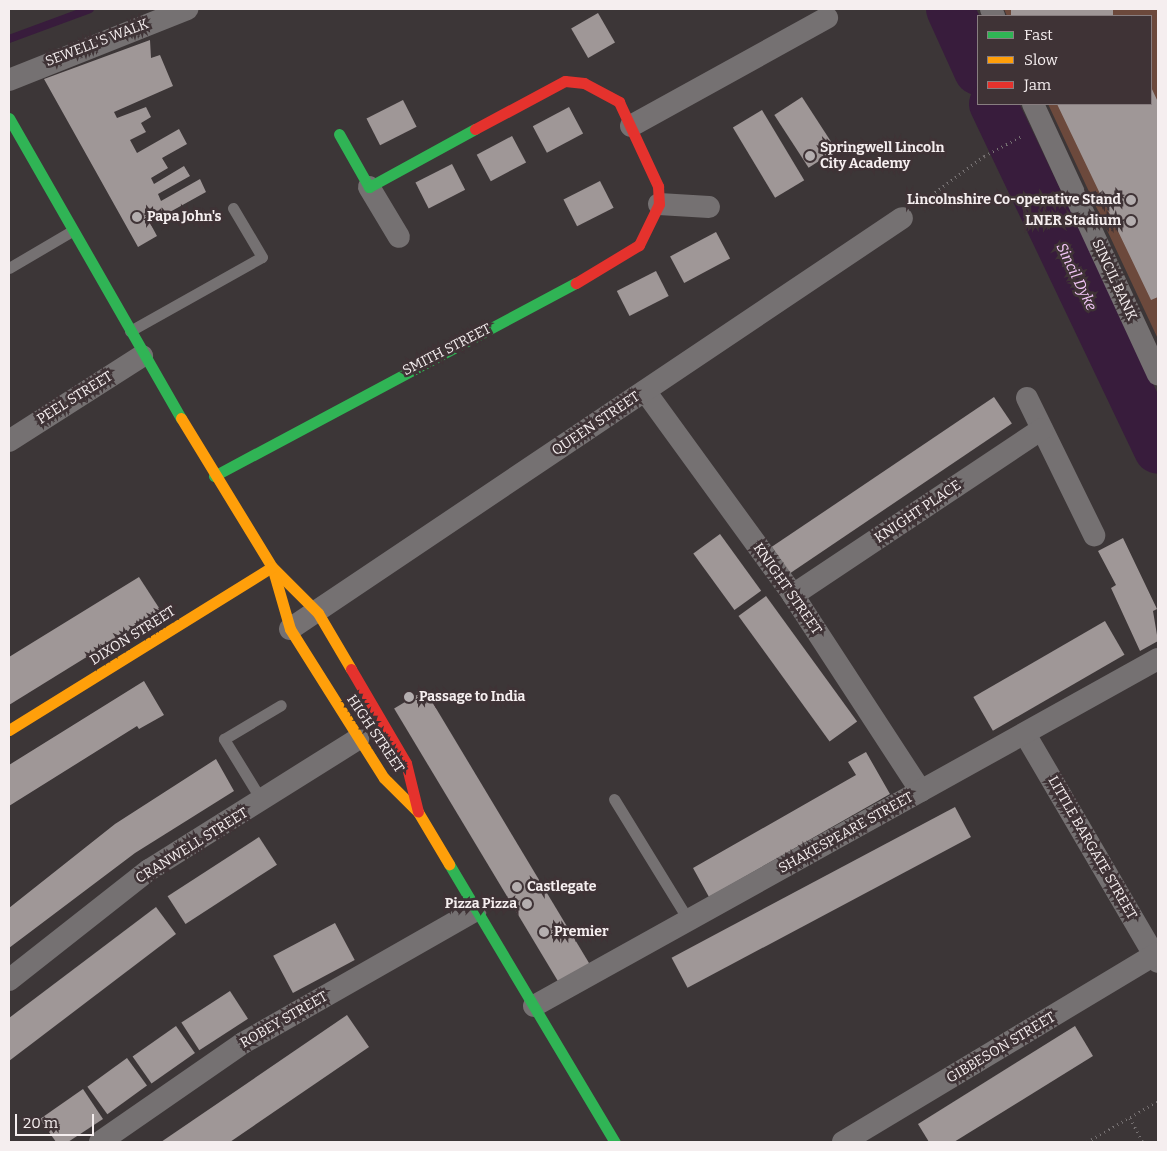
<!DOCTYPE html>
<html>
<head>
<meta charset="utf-8">
<style>
  body { margin:0 }
  #map { position:relative; width:1167px; height:1151px; overflow:hidden; background:#3c3637; font-family:Bitter,serif }
  div>[style] { position:absolute }
  .green>* { inset:0; background:#6c493c }
  .stream>* { height:8px; margin:-4px; padding:0 4px; transform-origin:4px; border-radius:4px; background:#381c3c }
  .river>* { height:48px; margin:-24px; padding:0 24px; transform-origin:24px; border-radius:24px; background:#381c3c }
  .building>* { inset:0; background:#9f9797; transform-origin:0 0 }
  .path>* { height:3px; margin-top:-1.5px; transform-origin:0; background:repeating-linear-gradient(90deg,#767172 0 1px,transparent 0 5px) }
  .lane>* { height:11px; margin:-5.5px; padding:0 5.5px; transform-origin:5.5px; border-radius:5.5px; background:#757172 }
  .street>* { height:22px; margin:-11px; padding:0 11px; transform-origin:11px; border-radius:11px; background:#757172 }
  .fast>* { height:11px; margin:-5.5px; padding:0 5.5px; transform-origin:5.5px; border-radius:5.5px; background:#30b455 }
  .slow>* { height:11px; margin:-5.5px; padding:0 5.5px; transform-origin:5.5px; border-radius:5.5px; background:#ff9f0a }
  .jam>* { height:11px; margin:-5.5px; padding:0 5.5px; transform-origin:5.5px; border-radius:5.5px; background:#e5322d }
  .dots>* { width:14px; height:14px; translate:-50% -50%; box-sizing:border-box; border:2px solid #3f3336; border-radius:50% }
  span { translate:-50% -50%; white-space:nowrap; text-align:center; line-height:1.15; -webkit-text-stroke:5px #3f3336; paint-order:stroke }
  .street-label { font-size:14px; color:#f5eeef }
  .poi-label { font-size:14px; color:#f5eeef; font-weight:700 }
  .left { translate:0 -50%; text-align:left }
  .right { translate:-100% -50%; text-align:right }
  .water-label { font-size:15px; color:#f5c8fa; font-style:italic }
  .frame { position:absolute; inset:0; border:10px solid #f5eeef; pointer-events:none }
  .legend { position:absolute; left:977px; top:15px; width:175px; height:90px; box-sizing:border-box; background:#3f3336; border:1px solid #887e80; margin:0; padding:6px 9px; list-style:none; font-size:15px; color:#f5eeef }
  .legend li { display:flex; align-items:center; gap:10px; height:25px }
  .legend b { width:25px; border:1px solid #887e80 }
  .scale { position:absolute; left:15px; top:1114px; width:79px; height:22px; box-sizing:border-box; border:2px solid #f5eeef; border-top:0; padding-left:6px; font-size:15px; line-height:18px; white-space:nowrap; color:#f5eeef; -webkit-text-stroke:4px #3f3336; paint-order:stroke }
</style>
</head>
<body>
<div id="map">
  <div class="green">
    <div style="clip-path:polygon(1004px 9px,1158px 9px,1158px 339px,1048px 104px,1151px 104px,1151px 16px,1007px 16px)"></div>
  </div>
  <div class="stream">
    <div style="left:9px;top:39px;width:86px;rotate:-20.3deg"></div>
  </div>
  <div class="river">
    <div style="left:950px;top:9px;width:68px;rotate:65.7deg"></div>
    <div style="left:993px;top:104px;width:383px;rotate:64.5deg"></div>
  </div>
  <div class="building">
    <div style="left:1011px;top:9px;width:102px;height:8px"></div>
    <div style="left:598px;top:13px;width:34px;height:31px;rotate:60deg"></div>
    <div style="clip-path:polygon(150px 40px,151px 58px,160px 55px,173px 86px,114px 112px,117px 118px,146px 107px,151px 117px,141px 123px,146px 132px,130px 140px,137px 153px,179px 129px,187px 144px,162px 158px,168px 168px,151px 178px,154px 184px,184px 166px,190px 176px,158px 194px,161px 201px,200px 179px,206px 192px,150px 223px,157px 236px,138px 247px,44px 79px)"></div>
    <div style="clip-path:polygon(1151px 87px,1158px 102px,1158px 297px,1151px 300px,1057px 104px,1151px 104px)"></div>
    <div style="left:802px;top:97px;width:63px;height:33px;rotate:57deg"></div>
    <div style="left:403px;top:100px;width:30px;height:41px;rotate:63deg"></div>
    <div style="left:569px;top:107px;width:30px;height:41px;rotate:62deg"></div>
    <div style="left:762px;top:110px;width:82px;height:34px;rotate:59deg"></div>
    <div style="left:512px;top:136px;width:30px;height:40px;rotate:62deg"></div>
    <div style="left:452px;top:164px;width:29px;height:41px;rotate:63deg"></div>
    <div style="left:600px;top:181px;width:30px;height:41px;rotate:63deg"></div>
    <div style="left:716px;top:232px;width:30px;height:52px;rotate:62deg"></div>
    <div style="left:656px;top:271px;width:28px;height:44px;rotate:63deg"></div>
    <div style="left:994px;top:397px;width:32px;height:268px;rotate:56deg"></div>
    <div style="left:720px;top:534px;width:70px;height:33px;rotate:54deg"></div>
    <div style="clip-path:polygon(1123px 538px,1157px 609px,1153px 611px,1158px 641px,1140px 651px,1111px 588px,1116px 585px,1098px 551px)"></div>
    <div style="clip-path:polygon(139px 577px,161px 611px,9px 705px,9px 657px)"></div>
    <div style="left:766px;top:596px;width:155px;height:34px;rotate:54deg"></div>
    <div style="left:1105px;top:621px;width:39px;height:152px;rotate:60deg"></div>
    <div style="clip-path:polygon(144px 681px,164px 715px,139px 729px,137px 726px,9px 806px,9px 765px)"></div>
    <div style="left:425px;top:690px;width:324px;height:36px;rotate:59deg"></div>
    <div style="clip-path:polygon(866px 752px,890px 794px,709px 897px,693px 868px,856px 775px,848px 762px)"></div>
    <div style="clip-path:polygon(216px 759px,234px 791px,135px 853px,9px 948px,9px 908px,115px 824px)"></div>
    <div style="left:955px;top:807px;width:34px;height:321px;rotate:62deg"></div>
    <div style="left:259px;top:837px;width:33px;height:109px;rotate:57deg"></div>
    <div style="clip-path:polygon(156px 907px,176px 934px,9px 1061px,9px 1018px)"></div>
    <div style="left:335px;top:923px;width:42px;height:70px;rotate:62deg"></div>
    <div style="left:230px;top:991px;width:33px;height:58px;rotate:57deg"></div>
    <div style="clip-path:polygon(347px 1015px,369px 1047px,230px 1142px,161px 1142px)"></div>
    <div style="left:176px;top:1026px;width:33px;height:53px;rotate:55deg"></div>
    <div style="clip-path:polygon(1075px 1026px,1093px 1056px,954px 1142px,929px 1142px,918px 1124px)"></div>
    <div style="left:127px;top:1058px;width:34px;height:49px;rotate:54deg"></div>
    <div style="clip-path:polygon(83px 1089px,103px 1119px,68px 1142px,56px 1142px,40px 1119px)"></div>
  </div>
  <div class="path">
    <div style="left:919px;top:204px;width:81px;rotate:-36.4deg"></div>
    <div style="left:984px;top:156px;width:43px;rotate:-27.8deg"></div>
    <div style="left:1130px;top:1118px;width:27px;rotate:62deg"></div>
    <div style="left:1087px;top:1142px;width:82px;rotate:-30deg"></div>
  </div>
  <div class="lane">
    <div style="left:9px;top:268px;width:73px;rotate:-30.4deg"></div>
    <div style="left:130px;top:331px;width:151px;rotate:-29.3deg"></div>
    <div style="left:262px;top:257px;width:57px;rotate:-120.6deg"></div>
    <div style="left:614px;top:799px;width:143px;rotate:58.4deg"></div>
    <div style="left:262px;top:801px;width:73px;rotate:-121.5deg"></div>
    <div style="left:224px;top:739px;width:66px;rotate:-30.8deg"></div>
  </div>
  <div class="street">
    <div style="left:991px;top:9px;width:8px;rotate:67deg"></div>
    <div style="left:9px;top:80px;width:192px;rotate:-21.7deg"></div>
    <div style="left:1033px;top:104px;width:298px;rotate:65.2deg"></div>
    <div style="left:631px;top:126px;width:224px;rotate:-28.9deg"></div>
    <div style="left:369px;top:187px;width:58px;rotate:59deg"></div>
    <div style="left:659px;top:204px;width:50px;rotate:3.4deg"></div>
    <div style="left:645px;top:391px;width:252px;rotate:54deg"></div>
    <div style="left:793px;top:595px;width:234px;rotate:56.9deg"></div>
    <div style="left:1027px;top:398px;width:153px;rotate:63.9deg"></div>
    <div style="left:9px;top:441px;width:158px;rotate:-32.6deg"></div>
    <div style="left:793px;top:595px;width:299px;rotate:-33.7deg"></div>
    <div style="left:290px;top:629px;width:737px;rotate:-33.88deg"></div>
    <div style="left:1025px;top:734px;width:264px;rotate:59.7deg"></div>
    <div style="left:9px;top:980px;width:178px;rotate:-38.2deg"></div>
    <div style="left:149px;top:870px;width:247px;rotate:-32.1deg"></div>
    <div style="left:534px;top:1006px;width:714px;rotate:-29.08deg"></div>
    <div style="left:100px;top:1142px;width:174px;rotate:-34.7deg"></div>
    <div style="left:243px;top:1043px;width:268px;rotate:-29.7deg"></div>
    <div style="left:843px;top:1142px;width:367px;rotate:-31deg"></div>
  </div>
  <div class="fast">
    <div style="left:9px;top:118px;width:346px;rotate:60.2deg"></div>
    <div style="left:339px;top:134px;width:61px;rotate:60.5deg"></div>
    <div style="left:369px;top:187px;width:121px;rotate:-28.7deg"></div>
    <div style="left:214px;top:476px;width:410px;rotate:-28.1deg"></div>
    <div style="left:449px;top:864px;width:324px;rotate:59.2deg"></div>
  </div>
  <div class="slow">
    <div style="left:181px;top:418px;width:175px;rotate:58.6deg"></div>
    <div style="left:272px;top:567px;width:65px;rotate:45deg"></div>
    <div style="left:318px;top:613px;width:65px;rotate:59.5deg"></div>
    <div style="left:273px;top:570px;width:61px;rotate:73.9deg"></div>
    <div style="left:290px;top:629px;width:176px;rotate:57.8deg"></div>
    <div style="left:384px;top:778px;width:48px;rotate:45deg"></div>
    <div style="left:418px;top:812px;width:61px;rotate:59.2deg"></div>
    <div style="left:9px;top:730px;width:309px;rotate:-31.8deg"></div>
  </div>
  <div class="jam">
    <div style="left:475px;top:129px;width:102px;rotate:-28.1deg"></div>
    <div style="left:565px;top:81px;width:19px;rotate:6deg"></div>
    <div style="left:584px;top:83px;width:40px;rotate:28deg"></div>
    <div style="left:619px;top:102px;width:93px;rotate:65.1deg"></div>
    <div style="left:658px;top:186px;width:18px;rotate:87deg"></div>
    <div style="left:659px;top:204px;width:46px;rotate:116deg"></div>
    <div style="left:639px;top:245px;width:74px;rotate:148.9deg"></div>
    <div style="left:351px;top:669px;width:109px;rotate:59.7deg"></div>
    <div style="left:406px;top:763px;width:50px;rotate:76.2deg"></div>
  </div>
  <div class="dots">
    <div style="left:810px;top:156px;background:#b4aeaf"></div>
    <div style="left:1131px;top:200px;background:#b4aeaf"></div>
    <div style="left:137px;top:217px;background:#b4aeaf"></div>
    <div style="left:1131px;top:221px;background:#b4aeaf"></div>
    <div style="left:409px;top:697px;background:#b4aeaf"></div>
    <div style="left:517px;top:887px;background:#b4aeaf"></div>
    <div style="left:527px;top:904px;background:#b4aeaf"></div>
    <div style="left:544px;top:932px;background:#b4aeaf"></div>
  </div>
  <div class="street-label">
    <span style="left:97px;top:43px;rotate:-21deg">SEWELL'S WALK</span>
    <span style="left:1114px;top:280px;rotate:65deg">SINCIL BANK</span>
    <span style="left:447px;top:350px;rotate:-27deg">SMITH STREET</span>
    <span style="left:75px;top:398px;rotate:-32deg">PEEL STREET</span>
    <span style="left:596px;top:424px;rotate:-34deg">QUEEN STREET</span>
    <span style="left:918px;top:512px;rotate:-34deg">KNIGHT PLACE</span>
    <span style="left:787px;top:589px;rotate:55deg">KNIGHT STREET</span>
    <span style="left:133px;top:636px;rotate:-32deg">DIXON STREET</span>
    <span style="left:375px;top:734px;rotate:56deg">HIGH STREET</span>
    <span style="left:846px;top:833px;rotate:-29deg">SHAKESPEARE STREET</span>
    <span style="left:192px;top:846px;rotate:-32deg">CRANWELL STREET</span>
    <span style="left:1092px;top:848px;rotate:60deg">LITTLE BARGATE STREET</span>
    <span style="left:284px;top:1020px;rotate:-30deg">ROBEY STREET</span>
    <span style="left:1001px;top:1048px;rotate:-31deg">GIBBESON STREET</span>
  </div>
  <div class="poi-label">
    <span class="left" style="left:820px;top:156px">Springwell Lincoln<br>City Academy</span>
    <span class="right" style="left:1121px;top:200px">Lincolnshire Co-operative Stand</span>
    <span class="left" style="left:147px;top:217px">Papa John's</span>
    <span class="right" style="left:1121px;top:221px">LNER Stadium</span>
    <span class="left" style="left:419px;top:697px">Passage to India</span>
    <span class="left" style="left:527px;top:887px">Castlegate</span>
    <span class="right" style="left:517px;top:904px">Pizza Pizza</span>
    <span class="left" style="left:554px;top:932px">Premier</span>
  </div>
  <div class="water-label">
    <span style="left:1076px;top:277px;rotate:64deg">Sincil Dyke</span>
  </div>
  <div class="frame"></div>
  <ul class="legend">
  <li><b style="height:6px;background:#30b455"></b>Fast</li>
  <li><b style="height:6px;background:#ff9f0a"></b>Slow</li>
  <li><b style="height:6px;background:#e5322d"></b>Jam</li>
  </ul>
  <div class="scale">20 m</div>
</div>
</body>
</html>
